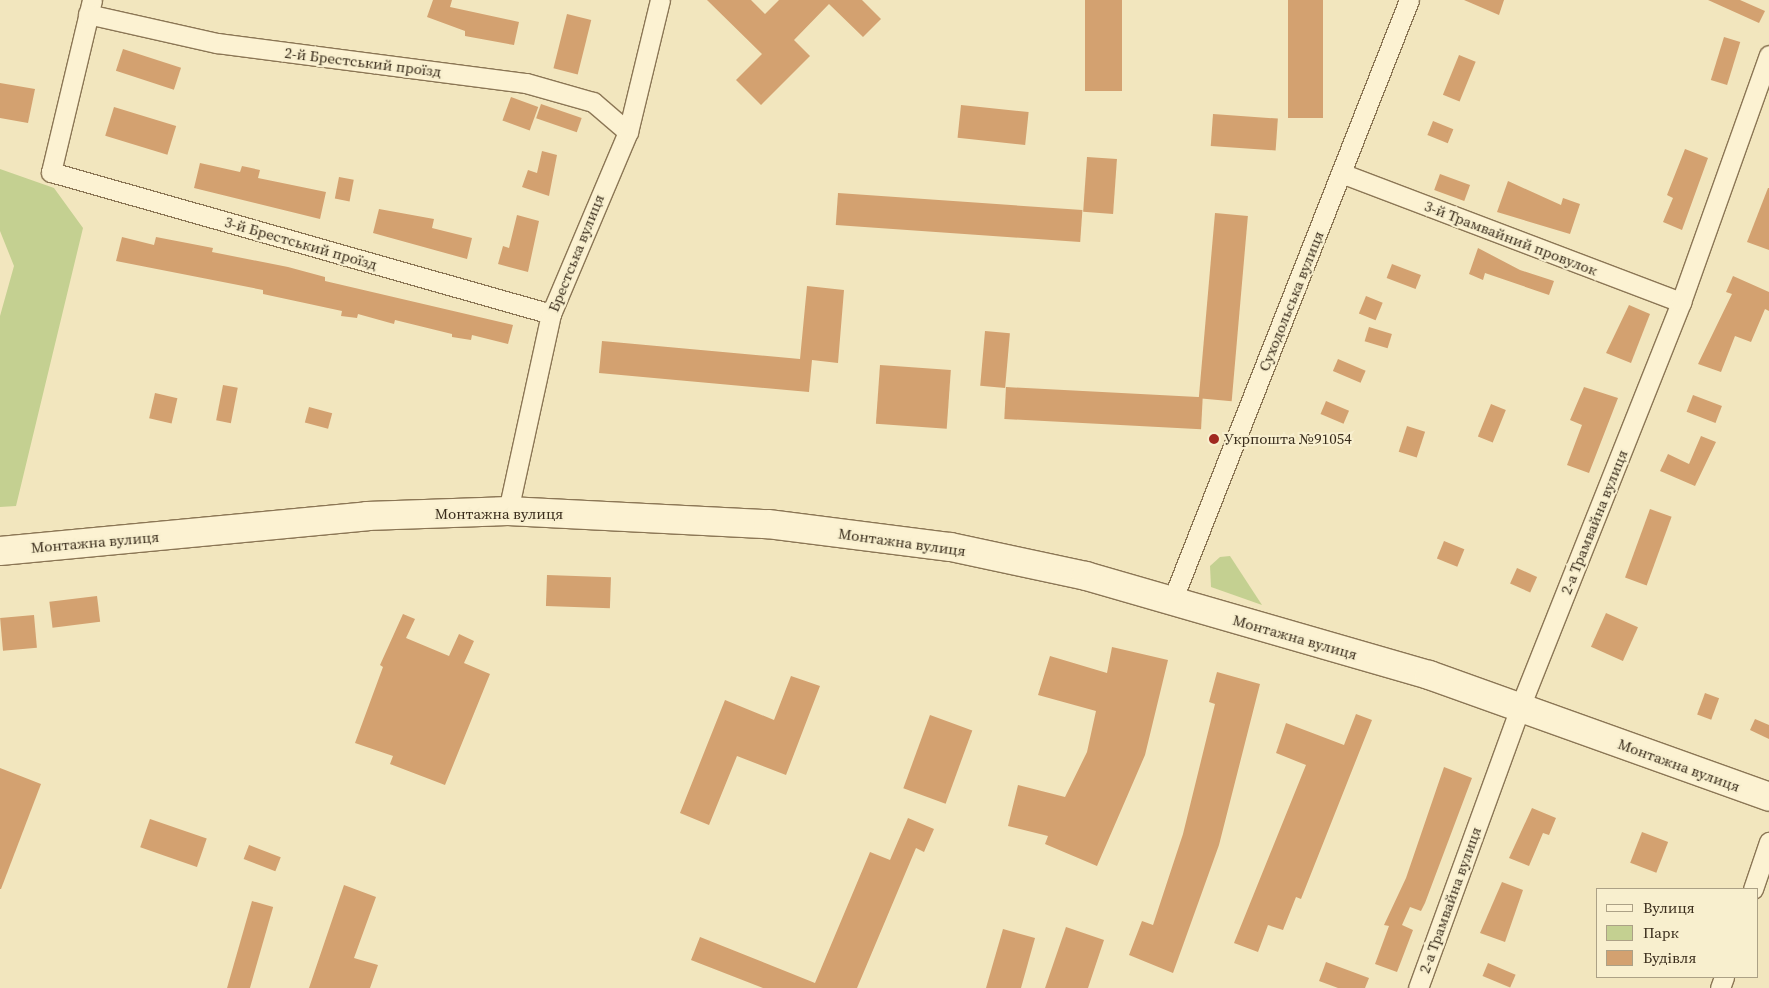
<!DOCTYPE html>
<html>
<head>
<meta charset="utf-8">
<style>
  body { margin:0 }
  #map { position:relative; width:1769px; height:988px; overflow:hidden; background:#f2e6be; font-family:"Source Serif 4",serif }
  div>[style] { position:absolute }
  .green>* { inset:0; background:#c4d091 }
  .building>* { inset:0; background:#d3a170; transform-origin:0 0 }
  .roads { filter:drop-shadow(1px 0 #8b7655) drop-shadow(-1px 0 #8b7655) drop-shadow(0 1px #8b7655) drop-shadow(0 -1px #8b7655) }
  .street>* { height:19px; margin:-9.5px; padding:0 9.5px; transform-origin:9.5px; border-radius:9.5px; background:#fcf2d2 }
  .secondary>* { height:28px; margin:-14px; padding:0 14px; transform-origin:14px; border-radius:14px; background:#fcf2d2 }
  .dots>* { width:14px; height:14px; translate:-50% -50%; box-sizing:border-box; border:2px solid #f8efce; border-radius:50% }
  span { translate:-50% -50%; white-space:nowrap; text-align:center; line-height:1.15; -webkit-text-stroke:4px #f8efce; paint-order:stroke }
  .street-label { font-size:15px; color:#392c1b }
  .poi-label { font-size:15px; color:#392c1b }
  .left { translate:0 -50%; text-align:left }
  .legend { position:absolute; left:1596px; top:888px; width:162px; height:90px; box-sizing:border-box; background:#f8efce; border:1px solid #aca186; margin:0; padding:6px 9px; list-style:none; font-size:15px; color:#392c1b }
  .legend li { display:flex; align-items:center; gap:10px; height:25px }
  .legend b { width:25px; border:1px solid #aca186 }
</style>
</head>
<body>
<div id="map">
  <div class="green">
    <div style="clip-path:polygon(0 169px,54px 188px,83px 228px,16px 506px,0 507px,0 316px,14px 266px,0 231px)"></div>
    <div style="clip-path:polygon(1230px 556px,1262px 605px,1211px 587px,1210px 566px,1220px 557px)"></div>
  </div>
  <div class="building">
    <div style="clip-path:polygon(433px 0,452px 0,450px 7px,519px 22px,514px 45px,465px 36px,465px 31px,427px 17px)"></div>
    <div style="clip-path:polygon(707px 0,751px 0,765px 14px,779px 0,862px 0,881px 19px,863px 37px,829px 4px,794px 40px,810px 56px,761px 105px,736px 80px,762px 54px)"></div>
    <div style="left:1085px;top:0;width:37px;height:91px"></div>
    <div style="left:1288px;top:0;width:35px;height:118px"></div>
    <div style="clip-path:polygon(1464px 0,1504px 0,1499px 15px)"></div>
    <div style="clip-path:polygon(1708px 0,1740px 0,1765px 11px,1759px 23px)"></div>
    <div style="left:567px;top:14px;width:25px;height:56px;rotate:14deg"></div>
    <div style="left:1724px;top:37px;width:17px;height:45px;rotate:17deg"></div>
    <div style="left:123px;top:49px;width:61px;height:23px;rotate:18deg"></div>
    <div style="left:1459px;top:55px;width:18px;height:43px;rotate:22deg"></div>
    <div style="clip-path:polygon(0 83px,35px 89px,28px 123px,0 118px)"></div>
    <div style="left:511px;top:97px;width:29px;height:25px;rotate:20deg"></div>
    <div style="left:541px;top:104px;width:43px;height:15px;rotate:19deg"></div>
    <div style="left:961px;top:105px;width:68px;height:33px;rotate:6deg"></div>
    <div style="left:114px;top:107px;width:65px;height:30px;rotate:17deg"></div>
    <div style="left:1213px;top:114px;width:65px;height:32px;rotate:4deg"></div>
    <div style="left:1433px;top:121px;width:22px;height:15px;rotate:22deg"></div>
    <div style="clip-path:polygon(1685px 149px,1708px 158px,1682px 230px,1663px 222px,1673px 198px,1667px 195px)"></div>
    <div style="clip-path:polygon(542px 151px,557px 155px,549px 196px,522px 187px,528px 170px,537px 173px)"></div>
    <div style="left:1087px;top:157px;width:30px;height:55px;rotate:4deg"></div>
    <div style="clip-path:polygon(200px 163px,240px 172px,242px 166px,260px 170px,258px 178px,326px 192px,320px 219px,194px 188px)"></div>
    <div style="left:1440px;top:174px;width:32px;height:17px;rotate:20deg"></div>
    <div style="left:339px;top:177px;width:15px;height:22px;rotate:11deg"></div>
    <div style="clip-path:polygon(1508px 181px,1561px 205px,1563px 198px,1580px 204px,1570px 234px,1497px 212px)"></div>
    <div style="clip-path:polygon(1768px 188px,1769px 188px,1769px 250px,1747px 242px)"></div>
    <div style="left:838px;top:193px;width:245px;height:32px;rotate:4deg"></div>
    <div style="clip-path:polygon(379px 209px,434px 219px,432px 228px,472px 238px,467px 259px,373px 233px)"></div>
    <div style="left:1215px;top:213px;width:33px;height:186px;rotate:5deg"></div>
    <div style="clip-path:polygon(517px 215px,539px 221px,528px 272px,498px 264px,503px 246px,509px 248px)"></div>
    <div style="clip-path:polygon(122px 237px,154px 245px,156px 237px,213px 248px,212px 252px,288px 267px,325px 277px,325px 281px,513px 325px,508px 344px,472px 335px,471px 340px,452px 337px,452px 334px,395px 320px,394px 324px,358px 314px,357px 318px,341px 316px,342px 311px,263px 294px,263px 290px,116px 261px)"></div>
    <div style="clip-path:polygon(1478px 248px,1520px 270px,1554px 281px,1549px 295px,1485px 273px,1483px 280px,1469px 274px)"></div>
    <div style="left:1392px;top:264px;width:31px;height:15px;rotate:21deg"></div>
    <div style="clip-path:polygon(1733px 276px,1769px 292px,1769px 311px,1765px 309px,1751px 342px,1735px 336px,1721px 372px,1698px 364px,1732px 294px,1726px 292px)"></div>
    <div style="clip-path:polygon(807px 286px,844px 290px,838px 363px,812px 360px,809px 392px,599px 373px,602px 341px,800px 359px)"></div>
    <div style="left:1366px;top:296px;width:18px;height:19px;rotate:22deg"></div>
    <div style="clip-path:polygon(1629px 305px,1650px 314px,1631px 363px,1606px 353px)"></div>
    <div style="left:1369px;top:327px;width:24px;height:15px;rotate:17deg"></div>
    <div style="left:985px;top:331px;width:25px;height:55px;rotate:5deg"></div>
    <div style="left:1338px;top:359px;width:30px;height:13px;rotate:23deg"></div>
    <div style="left:880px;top:365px;width:71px;height:59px;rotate:4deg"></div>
    <div style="left:223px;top:385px;width:15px;height:36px;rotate:11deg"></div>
    <div style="left:1006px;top:387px;width:197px;height:32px;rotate:3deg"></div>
    <div style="clip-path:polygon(1584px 387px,1618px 398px,1589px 473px,1567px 465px,1582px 425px,1570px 420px)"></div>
    <div style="left:155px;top:393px;width:23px;height:26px;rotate:13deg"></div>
    <div style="left:1693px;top:395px;width:31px;height:18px;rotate:21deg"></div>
    <div style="left:1326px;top:401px;width:25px;height:14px;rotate:23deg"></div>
    <div style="left:1491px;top:404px;width:16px;height:35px;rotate:22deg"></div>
    <div style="left:309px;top:407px;width:24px;height:16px;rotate:15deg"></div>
    <div style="left:1407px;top:426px;width:19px;height:27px;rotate:18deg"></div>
    <div style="clip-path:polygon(1701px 436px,1716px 442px,1695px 486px,1660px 471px,1668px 454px,1689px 464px)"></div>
    <div style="left:1650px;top:509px;width:23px;height:73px;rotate:20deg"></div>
    <div style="left:1444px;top:541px;width:22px;height:19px;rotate:22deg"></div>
    <div style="left:1517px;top:568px;width:22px;height:17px;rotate:24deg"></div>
    <div style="left:547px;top:575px;width:64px;height:31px;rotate:2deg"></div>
    <div style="left:97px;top:596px;width:26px;height:48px;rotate:83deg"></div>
    <div style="left:1606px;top:613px;width:35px;height:37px;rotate:24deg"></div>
    <div style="clip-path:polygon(403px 614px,415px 619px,406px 638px,449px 656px,459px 634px,474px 641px,464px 663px,490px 674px,445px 785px,390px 764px,393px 756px,355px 743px,383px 667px,380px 665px)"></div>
    <div style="left:34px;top:615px;width:33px;height:34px;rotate:85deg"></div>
    <div style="clip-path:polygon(1112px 647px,1168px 660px,1145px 755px,1097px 866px,1045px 844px,1048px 836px,1008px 826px,1018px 785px,1065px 797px,1087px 752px,1096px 711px,1038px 695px,1050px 656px,1107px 673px)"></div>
    <div style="clip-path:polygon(1217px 672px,1260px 684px,1219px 845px,1173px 973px,1129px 955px,1142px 921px,1153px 925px,1183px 834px,1215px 704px,1209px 702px)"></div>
    <div style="clip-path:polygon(791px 676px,820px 686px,786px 775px,737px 756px,709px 825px,680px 813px,725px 700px,774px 720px)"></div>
    <div style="left:1705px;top:693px;width:15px;height:23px;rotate:20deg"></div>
    <div style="clip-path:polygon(1356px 714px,1372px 720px,1301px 899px,1296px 897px,1283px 930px,1268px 925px,1258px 952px,1234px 943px,1306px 765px,1276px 753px,1286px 723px,1344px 745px)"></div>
    <div style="left:930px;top:715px;width:45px;height:78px;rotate:20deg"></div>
    <div style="clip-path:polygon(1755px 719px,1769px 725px,1769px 739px,1750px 730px)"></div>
    <div style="clip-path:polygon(1444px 767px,1472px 778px,1425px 903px,1421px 911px,1410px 907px,1402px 925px,1413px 930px,1397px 972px,1375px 964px,1389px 926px,1384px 925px,1406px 878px)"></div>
    <div style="clip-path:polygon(0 768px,41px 784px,1px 889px,0 889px)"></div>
    <div style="clip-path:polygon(1532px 808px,1556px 818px,1549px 835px,1543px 833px,1529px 866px,1509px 858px)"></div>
    <div style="clip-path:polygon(908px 818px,934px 829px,924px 852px,916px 848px,857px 988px,763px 988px,691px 960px,700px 937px,815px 983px,870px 852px,890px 860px)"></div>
    <div style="left:150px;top:819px;width:60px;height:30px;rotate:19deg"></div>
    <div style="left:1642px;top:832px;width:28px;height:33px;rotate:21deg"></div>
    <div style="left:249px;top:845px;width:34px;height:15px;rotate:21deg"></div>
    <div style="clip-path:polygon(1502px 882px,1523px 890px,1505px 942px,1480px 933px)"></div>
    <div style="clip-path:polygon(344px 885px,376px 897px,354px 958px,378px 965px,370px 988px,309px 988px)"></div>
    <div style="left:252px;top:901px;width:22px;height:91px;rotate:16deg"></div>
    <div style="clip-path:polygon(1066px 927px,1104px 940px,1088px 988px,1045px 988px)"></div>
    <div style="clip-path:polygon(1003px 929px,1035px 938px,1021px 988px,986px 988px)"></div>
    <div style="clip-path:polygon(1326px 962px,1369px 978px,1365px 988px,1338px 988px,1319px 981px)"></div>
    <div style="left:1488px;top:963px;width:30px;height:14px;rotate:23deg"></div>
  </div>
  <div class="roads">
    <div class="street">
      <div style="left:92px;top:0;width:177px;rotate:103.4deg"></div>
      <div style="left:51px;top:172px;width:520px;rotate:15.85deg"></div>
      <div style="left:88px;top:14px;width:132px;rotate:12.7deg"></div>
      <div style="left:217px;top:43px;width:312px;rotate:7.4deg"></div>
      <div style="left:526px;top:83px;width:70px;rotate:15.8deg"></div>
      <div style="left:593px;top:102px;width:46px;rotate:40.6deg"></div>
      <div style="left:1341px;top:173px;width:364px;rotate:20.8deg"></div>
      <div style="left:508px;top:511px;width:202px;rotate:-77.7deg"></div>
      <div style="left:551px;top:314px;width:198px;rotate:-67.1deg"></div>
      <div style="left:628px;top:132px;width:136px;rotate:-76.4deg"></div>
      <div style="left:1172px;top:601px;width:646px;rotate:-68.48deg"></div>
      <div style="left:1753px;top:889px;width:50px;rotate:-71.2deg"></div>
      <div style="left:1418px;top:988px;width:299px;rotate:-70deg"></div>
      <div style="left:1520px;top:707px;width:436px;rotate:-68.3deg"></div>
      <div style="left:1681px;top:302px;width:262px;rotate:-70.4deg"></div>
      <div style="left:1720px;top:988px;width:12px;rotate:-70deg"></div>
    </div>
    <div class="secondary">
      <div style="left:0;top:551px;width:369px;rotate:-5.4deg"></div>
      <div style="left:367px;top:516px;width:141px;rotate:-2deg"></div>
      <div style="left:508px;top:511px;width:260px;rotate:2.9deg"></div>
      <div style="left:768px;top:524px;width:184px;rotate:7.2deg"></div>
      <div style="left:951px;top:547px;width:138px;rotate:12.1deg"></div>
      <div style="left:1086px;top:576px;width:357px;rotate:16.1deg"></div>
      <div style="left:1429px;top:675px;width:361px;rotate:19.7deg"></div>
    </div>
  </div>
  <div class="dots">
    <div style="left:1214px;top:439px;background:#a02920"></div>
  </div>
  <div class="street-label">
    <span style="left:363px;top:62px;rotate:7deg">2-й Брестський проїзд</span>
    <span style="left:1511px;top:238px;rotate:21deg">3-й Трамвайний провулок</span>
    <span style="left:301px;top:243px;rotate:16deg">3-й Брестський проїзд</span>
    <span style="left:576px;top:253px;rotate:-68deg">Брестська вулиця</span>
    <span style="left:1291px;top:301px;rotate:-68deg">Суходольська вулиця</span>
    <span style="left:499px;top:514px">Монтажна вулиця</span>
    <span style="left:1594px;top:522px;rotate:-68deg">2-а Трамвайна вулиця</span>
    <span style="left:95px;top:542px;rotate:-5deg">Монтажна вулиця</span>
    <span style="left:902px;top:542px;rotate:8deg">Монтажна вулиця</span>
    <span style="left:1295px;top:637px;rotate:16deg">Монтажна вулиця</span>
    <span style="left:1679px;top:765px;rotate:20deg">Монтажна вулиця</span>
    <span style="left:1450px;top:900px;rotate:-70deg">2-а Трамвайна вулиця</span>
  </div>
  <div class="poi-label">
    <span class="left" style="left:1224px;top:439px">Укрпошта №91054</span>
  </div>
  <ul class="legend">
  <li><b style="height:6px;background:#fcf2d2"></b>Вулиця</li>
  <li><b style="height:14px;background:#c4d091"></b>Парк</li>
  <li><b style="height:14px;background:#d3a170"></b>Будівля</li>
  </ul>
</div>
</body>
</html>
